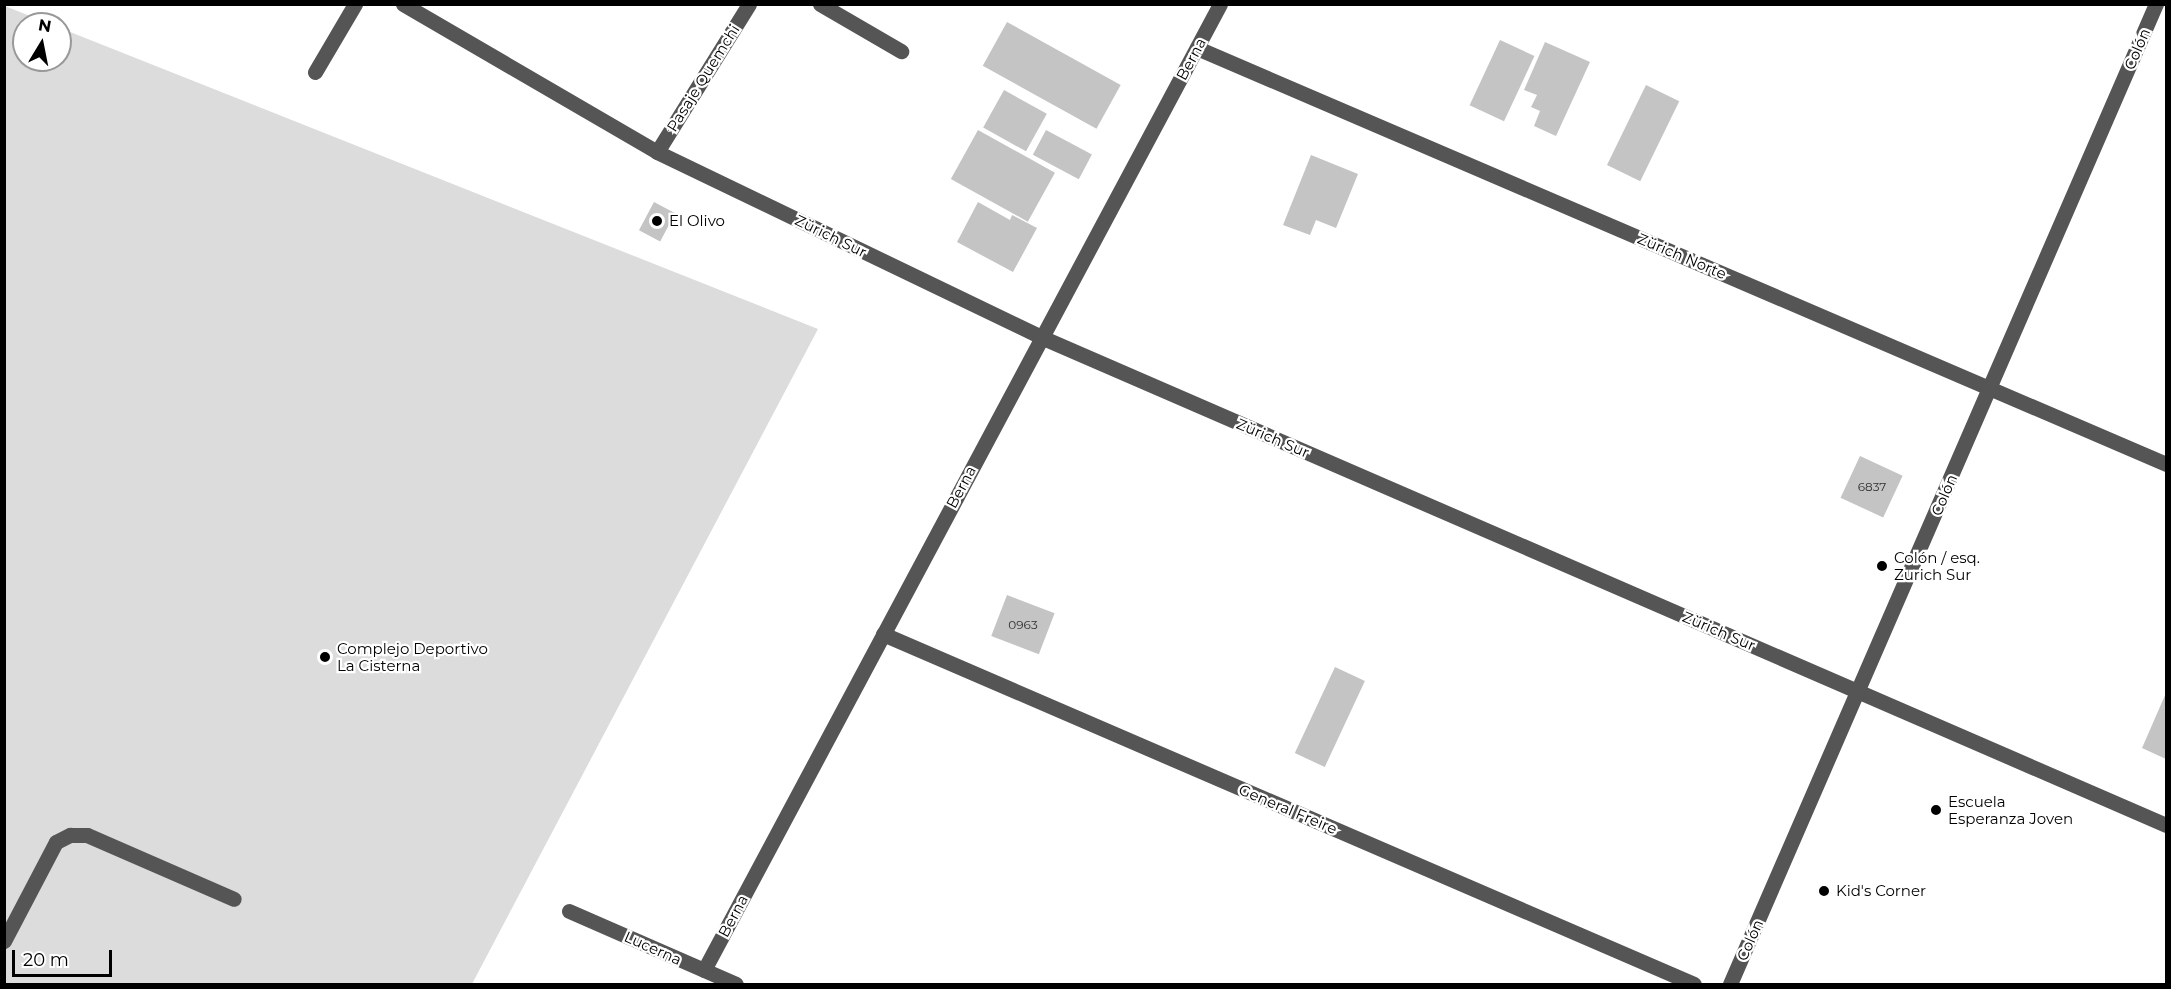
<!DOCTYPE html>
<html>
<head>
<meta charset="utf-8">
<style>
  body { margin:0 }
  #map { position:relative; width:2171px; height:989px; overflow:hidden; background:#fff; font-family:Montserrat,sans-serif }
  div>[style] { position:absolute }
  .green>* { inset:0; background:#dcdcdc }
  .building>* { inset:0; background:#c4c4c4; transform-origin:0 0 }
  .minor>* { height:15px; margin:-7.5px; padding:0 7.5px; transform-origin:7.5px; border-radius:7.5px; background:#555 }
  .dots>* { width:16px; height:16px; translate:-50% -50%; box-sizing:border-box; border:3px solid #fff; border-radius:50% }
  span { translate:-50% -50%; white-space:nowrap; text-align:center; line-height:1.15; -webkit-text-stroke:4.5px #fff; paint-order:stroke }
  .number-label { font-size:12px; color:#313131 }
  .number-label span { -webkit-text-stroke-width:0 }
  .street-label { font-size:15px; color:#000 }
  .poi-label { font-size:15px; color:#000 }
  .left { translate:0 -50%; text-align:left }
  .frame { position:absolute; inset:0; border:6px solid #000; pointer-events:none }
  .north { position:absolute; left:12px; top:12px; width:60px; height:60px; box-sizing:border-box; background:#fff; border:2px solid #999; border-radius:50%; rotate:10deg; font-size:16px; font-weight:700; line-height:24px; text-align:center; color:#000 }
  .north::after { content:''; display:block; margin:auto; width:21px; height:27px; background:#000; clip-path:polygon(50% 0,100% 100%,50% 72%,0 100%) }
  .scale { position:absolute; left:12px; top:950px; width:100px; height:27px; box-sizing:border-box; border:3px solid #000; border-top:0; padding-left:8px; font-size:18px; line-height:21px; white-space:nowrap; color:#000; -webkit-text-stroke:4px #fff; paint-order:stroke }
</style>
</head>
<body>
<div id="map">
  <div class="green">
    <div style="clip-path:polygon(5px 6px,50px 24px,24px 24px,24px 60px,60px 60px,60px 28px,818px 329px,472px 984px,5px 984px)"></div>
  </div>
  <div class="building">
    <div style="left:1007px;top:22px;width:130px;height:50px;rotate:29deg"></div>
    <div style="left:1500px;top:40px;width:38px;height:72px;rotate:25deg"></div>
    <div style="clip-path:polygon(1545px 42px,1590px 62px,1556px 136px,1534px 126px,1540px 111px,1531px 107px,1537px 95px,1524px 90px)"></div>
    <div style="left:1646px;top:85px;width:37px;height:89px;rotate:26deg"></div>
    <div style="left:1004px;top:90px;width:49px;height:43px;rotate:29deg"></div>
    <div style="left:978px;top:130px;width:88px;height:56px;rotate:29deg"></div>
    <div style="left:1046px;top:130px;width:52px;height:28px;rotate:28deg"></div>
    <div style="clip-path:polygon(1311px 155px,1358px 174px,1336px 228px,1316px 220px,1310px 235px,1283px 225px)"></div>
    <div style="left:654px;top:202px;width:24px;height:32px;rotate:28deg"></div>
    <div style="clip-path:polygon(978px 202px,1010px 220px,1012px 215px,1037px 228px,1013px 272px,957px 242px)"></div>
    <div style="left:1860px;top:456px;width:47px;height:46px;rotate:25deg"></div>
    <div style="left:1007px;top:595px;width:51px;height:44px;rotate:21deg"></div>
    <div style="left:1335px;top:667px;width:33px;height:95px;rotate:25deg"></div>
    <div style="clip-path:polygon(2166px 693px,2166px 759px,2142px 748px)"></div>
  </div>
  <div class="minor">
    <div style="left:403px;top:4px;width:294px;rotate:30.2deg"></div>
    <div style="left:657px;top:152px;width:426px;rotate:25.7deg"></div>
    <div style="left:1041px;top:337px;width:1226px;rotate:23.45deg"></div>
    <div style="left:820px;top:4px;width:94px;rotate:30.1deg"></div>
    <div style="left:1197px;top:48px;width:1055px;rotate:23.23deg"></div>
    <div style="left:315px;top:72px;width:79px;rotate:-59.5deg"></div>
    <div style="left:657px;top:152px;width:174px;rotate:-58.1deg"></div>
    <div style="left:883px;top:634px;width:883px;rotate:23.34deg"></div>
    <div style="left:569px;top:911px;width:182px;rotate:23.6deg"></div>
    <div style="left:4px;top:941px;width:112px;rotate:-62.3deg"></div>
    <div style="left:56px;top:842px;width:16px;rotate:-27deg"></div>
    <div style="left:70px;top:835px;width:17px"></div>
    <div style="left:87px;top:835px;width:160px;rotate:23.5deg"></div>
    <div style="left:704px;top:970px;width:1095px;rotate:-61.89deg"></div>
    <div style="left:1730px;top:984px;width:1069px;rotate:-66.51deg"></div>
  </div>
  <div class="dots">
    <div style="left:657px;top:221px;background:#000"></div>
    <div style="left:1882px;top:566px;background:#000"></div>
    <div style="left:325px;top:657px;background:#000"></div>
    <div style="left:1936px;top:810px;background:#000"></div>
    <div style="left:1824px;top:891px;background:#000"></div>
  </div>
  <div class="number-label">
    <span style="left:1872px;top:487px">6837</span>
    <span style="left:1023px;top:625px">0963</span>
  </div>
  <div class="street-label">
    <span style="left:2137px;top:49px;rotate:-67deg">Colón</span>
    <span style="left:1191px;top:59px;rotate:-62deg">Berna</span>
    <span style="left:703px;top:78px;rotate:-58deg">Pasaje Quemchi</span>
    <span style="left:831px;top:236px;rotate:26deg">Zürich Sur</span>
    <span style="left:1682px;top:256px;rotate:23deg">Zürich Norte</span>
    <span style="left:1273px;top:438px;rotate:23deg">Zürich Sur</span>
    <span style="left:961px;top:487px;rotate:-62deg">Berna</span>
    <span style="left:1944px;top:495px;rotate:-67deg">Colón</span>
    <span style="left:1719px;top:631px;rotate:23deg">Zürich Sur</span>
    <span style="left:1288px;top:809px;rotate:23deg">General Freire</span>
    <span style="left:733px;top:916px;rotate:-62deg">Berna</span>
    <span style="left:1750px;top:940px;rotate:-66deg">Colón</span>
    <span style="left:653px;top:948px;rotate:24deg">Lucerna</span>
  </div>
  <div class="poi-label">
    <span class="left" style="left:669px;top:221px">El Olivo</span>
    <span class="left" style="left:1894px;top:566px">Colón / esq.<br>Zurich Sur</span>
    <span class="left" style="left:337px;top:657px">Complejo Deportivo<br>La Cisterna</span>
    <span class="left" style="left:1948px;top:810px">Escuela<br>Esperanza Joven</span>
    <span class="left" style="left:1836px;top:891px">Kid's Corner</span>
  </div>
  <div class="frame"></div>
  <div class="north">N</div>
  <div class="scale">20 m</div>
</div>
</body>
</html>
